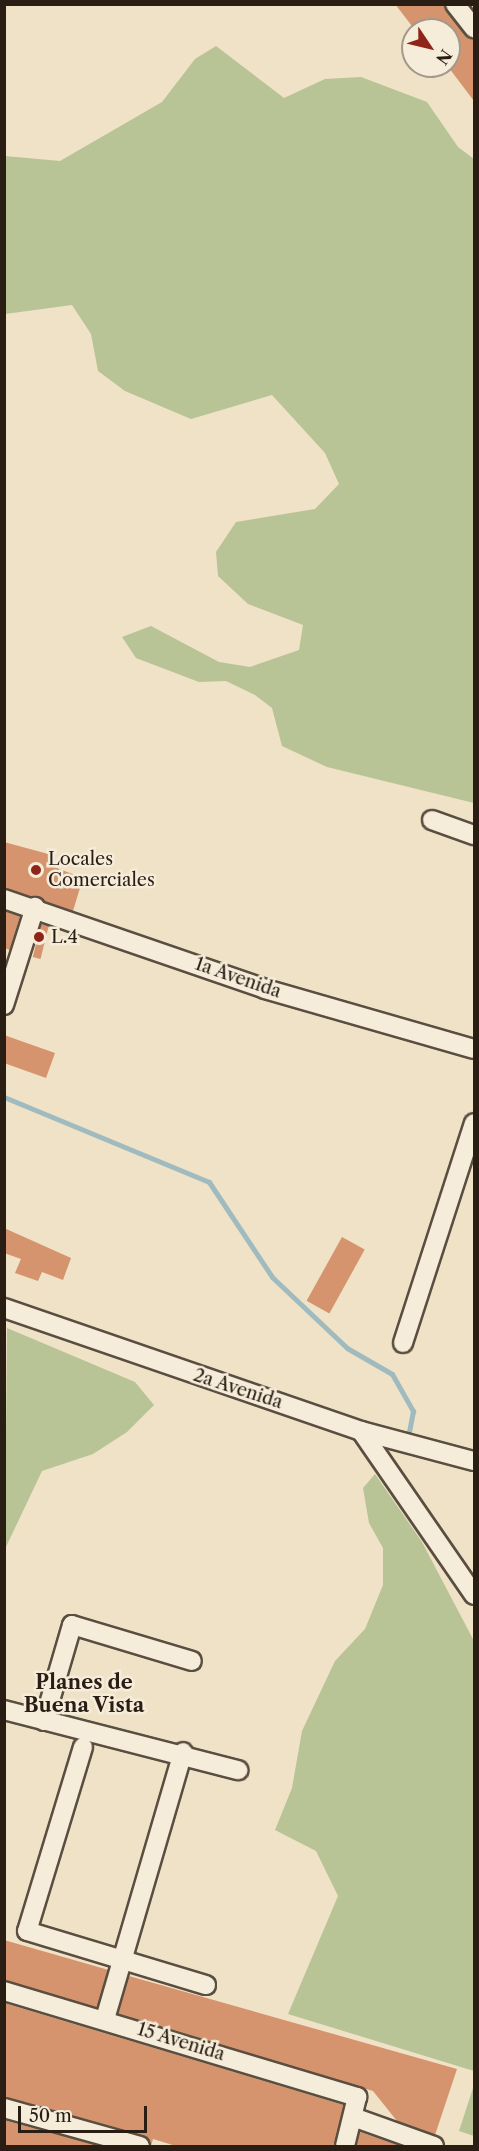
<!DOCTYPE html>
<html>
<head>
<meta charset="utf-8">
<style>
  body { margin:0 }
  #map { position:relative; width:479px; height:2151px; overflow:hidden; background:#efe2c6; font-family:"Libre Caslon Text",serif }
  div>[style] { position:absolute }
  .green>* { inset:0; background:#b8c396 }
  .stream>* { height:5px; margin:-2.5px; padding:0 2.5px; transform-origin:2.5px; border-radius:2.5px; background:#9fbbbf }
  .building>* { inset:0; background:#d5946e; transform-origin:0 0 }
  .roads { filter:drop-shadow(2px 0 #5a4e40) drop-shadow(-2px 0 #5a4e40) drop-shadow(0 2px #5a4e40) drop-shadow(0 -2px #5a4e40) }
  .minor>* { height:18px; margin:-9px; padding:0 9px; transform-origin:9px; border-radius:9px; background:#f5ecda }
  .dots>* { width:16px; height:16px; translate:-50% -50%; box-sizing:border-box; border:3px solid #f5ecda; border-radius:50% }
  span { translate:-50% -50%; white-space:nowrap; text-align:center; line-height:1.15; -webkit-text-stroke:5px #f5ecda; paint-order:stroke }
  .poi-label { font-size:18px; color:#291d14 }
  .left { translate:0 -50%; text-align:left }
  .street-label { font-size:18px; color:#291d14 }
  .neighbourhood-label { font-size:20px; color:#291d14; font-weight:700 }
  .frame { position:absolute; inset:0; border:6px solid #291d14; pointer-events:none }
  .north { position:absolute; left:401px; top:18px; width:60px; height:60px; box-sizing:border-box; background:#f5ecda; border:2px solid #a3998b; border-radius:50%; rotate:125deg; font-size:16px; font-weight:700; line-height:24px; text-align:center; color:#291d14 }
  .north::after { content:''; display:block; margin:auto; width:21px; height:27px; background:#8f2418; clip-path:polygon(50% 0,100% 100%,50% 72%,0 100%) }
  .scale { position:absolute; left:18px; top:2106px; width:129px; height:27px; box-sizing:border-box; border:3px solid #291d14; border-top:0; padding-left:8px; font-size:18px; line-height:21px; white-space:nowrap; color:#291d14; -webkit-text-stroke:4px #f5ecda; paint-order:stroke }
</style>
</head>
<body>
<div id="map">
  <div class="green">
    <div style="clip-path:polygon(216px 46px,284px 98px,325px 79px,361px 77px,427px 102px,458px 147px,474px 159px,474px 803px,327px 767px,282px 746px,272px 708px,255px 695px,226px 681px,199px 682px,136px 658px,122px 637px,151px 626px,219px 662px,250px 667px,299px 650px,303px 625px,248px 604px,218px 576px,216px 552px,236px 522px,315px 509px,339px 484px,325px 453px,272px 395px,191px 419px,125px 391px,98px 371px,91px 334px,72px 305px,5px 314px,5px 156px,60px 161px,162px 102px,195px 59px)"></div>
    <div style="clip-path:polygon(7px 1328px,135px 1382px,154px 1405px,127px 1432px,93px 1454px,42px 1471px,5px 1549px)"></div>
    <div style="clip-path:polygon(375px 1474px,422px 1542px,474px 1641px,474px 2071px,288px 2014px,338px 1896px,316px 1851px,275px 1830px,292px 1788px,302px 1731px,335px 1661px,365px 1629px,383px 1585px,383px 1548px,369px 1523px,363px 1488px)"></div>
    <div style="clip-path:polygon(474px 2085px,474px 2136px,459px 2131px)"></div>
  </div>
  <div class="stream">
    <div style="left:4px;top:1097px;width:222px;rotate:22.5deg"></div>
    <div style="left:209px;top:1182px;width:114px;rotate:56.4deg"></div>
    <div style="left:272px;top:1277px;width:103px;rotate:43.4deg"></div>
    <div style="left:347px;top:1348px;width:52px;rotate:30deg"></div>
    <div style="left:392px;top:1374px;width:43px;rotate:60.4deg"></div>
    <div style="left:413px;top:1411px;width:31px;rotate:101deg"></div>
  </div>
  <div class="building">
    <div style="clip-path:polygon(395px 4px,444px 4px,465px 35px,474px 39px,474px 101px,449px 68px,449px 30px,415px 30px)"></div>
    <div style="clip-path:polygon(4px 842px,52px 855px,49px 865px,83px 878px,73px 911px,4px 888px)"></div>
    <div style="clip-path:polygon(4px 911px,20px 916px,10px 950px,4px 948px)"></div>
    <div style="left:41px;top:924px;width:8px;height:34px;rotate:14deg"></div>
    <div style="clip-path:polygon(4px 1035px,55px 1053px,46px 1078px,4px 1063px)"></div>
    <div style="clip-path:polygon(4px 1228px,71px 1258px,63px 1280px,42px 1272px,38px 1281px,15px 1273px,21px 1259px,4px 1253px)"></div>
    <div style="left:342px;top:1237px;width:26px;height:73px;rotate:29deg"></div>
    <div style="left:4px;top:1940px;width:108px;height:40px;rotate:16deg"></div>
    <div style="clip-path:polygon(129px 1976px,457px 2069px,435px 2135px,397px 2121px,373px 2091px,118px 2014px)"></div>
    <div style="clip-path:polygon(4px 2003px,344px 2105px,334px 2146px,176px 2146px,153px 2139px,151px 2146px,143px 2135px,4px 2097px)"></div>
    <div style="clip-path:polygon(4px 2120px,100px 2146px,4px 2146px)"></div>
    <div style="clip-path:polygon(360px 2132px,397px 2145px,396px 2146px,356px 2146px)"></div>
  </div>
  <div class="roads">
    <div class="minor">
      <div style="left:455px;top:4px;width:31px;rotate:52deg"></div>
      <div style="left:432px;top:820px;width:45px;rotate:19.7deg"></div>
      <div style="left:4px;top:899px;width:276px;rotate:19deg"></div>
      <div style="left:265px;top:989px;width:217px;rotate:16deg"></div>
      <div style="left:4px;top:1005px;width:103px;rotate:-72.4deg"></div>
      <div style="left:4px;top:1308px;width:378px;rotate:19deg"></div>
      <div style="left:361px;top:1431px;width:117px;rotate:14.9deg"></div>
      <div style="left:403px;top:1343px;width:231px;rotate:-72.1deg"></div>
      <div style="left:361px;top:1431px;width:199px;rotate:55.4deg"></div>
      <div style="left:4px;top:1710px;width:242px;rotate:14.4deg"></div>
      <div style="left:44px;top:1721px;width:100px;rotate:-73.7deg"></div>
      <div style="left:72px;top:1625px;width:125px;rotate:16.7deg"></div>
      <div style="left:83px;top:1747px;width:192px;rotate:106.9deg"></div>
      <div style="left:27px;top:1931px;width:187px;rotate:16.8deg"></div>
      <div style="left:4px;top:1991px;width:369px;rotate:16.7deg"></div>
      <div style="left:357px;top:2097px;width:50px;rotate:103.8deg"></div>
      <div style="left:105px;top:2019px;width:278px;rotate:-73.7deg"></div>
      <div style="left:4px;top:2108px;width:141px;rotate:15.6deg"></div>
      <div style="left:353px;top:2117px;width:86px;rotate:19.7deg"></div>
    </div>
  </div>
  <div class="dots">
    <div style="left:36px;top:870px;background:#8f2418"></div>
    <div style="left:39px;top:937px;background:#8f2418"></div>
  </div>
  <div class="poi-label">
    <span class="left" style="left:48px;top:870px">Locales<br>Comerciales</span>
    <span class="left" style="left:51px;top:937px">L.4</span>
  </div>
  <div class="street-label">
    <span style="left:238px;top:978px;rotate:19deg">1a Avenida</span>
    <span style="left:238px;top:1389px;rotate:18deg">2a Avenida</span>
    <span style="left:181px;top:2042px;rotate:17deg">15 Avenida</span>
  </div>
  <div class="neighbourhood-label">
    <span style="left:84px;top:1694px">Planes de<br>Buena Vista</span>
  </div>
  <div class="frame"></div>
  <div class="north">N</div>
  <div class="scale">50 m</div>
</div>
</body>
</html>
